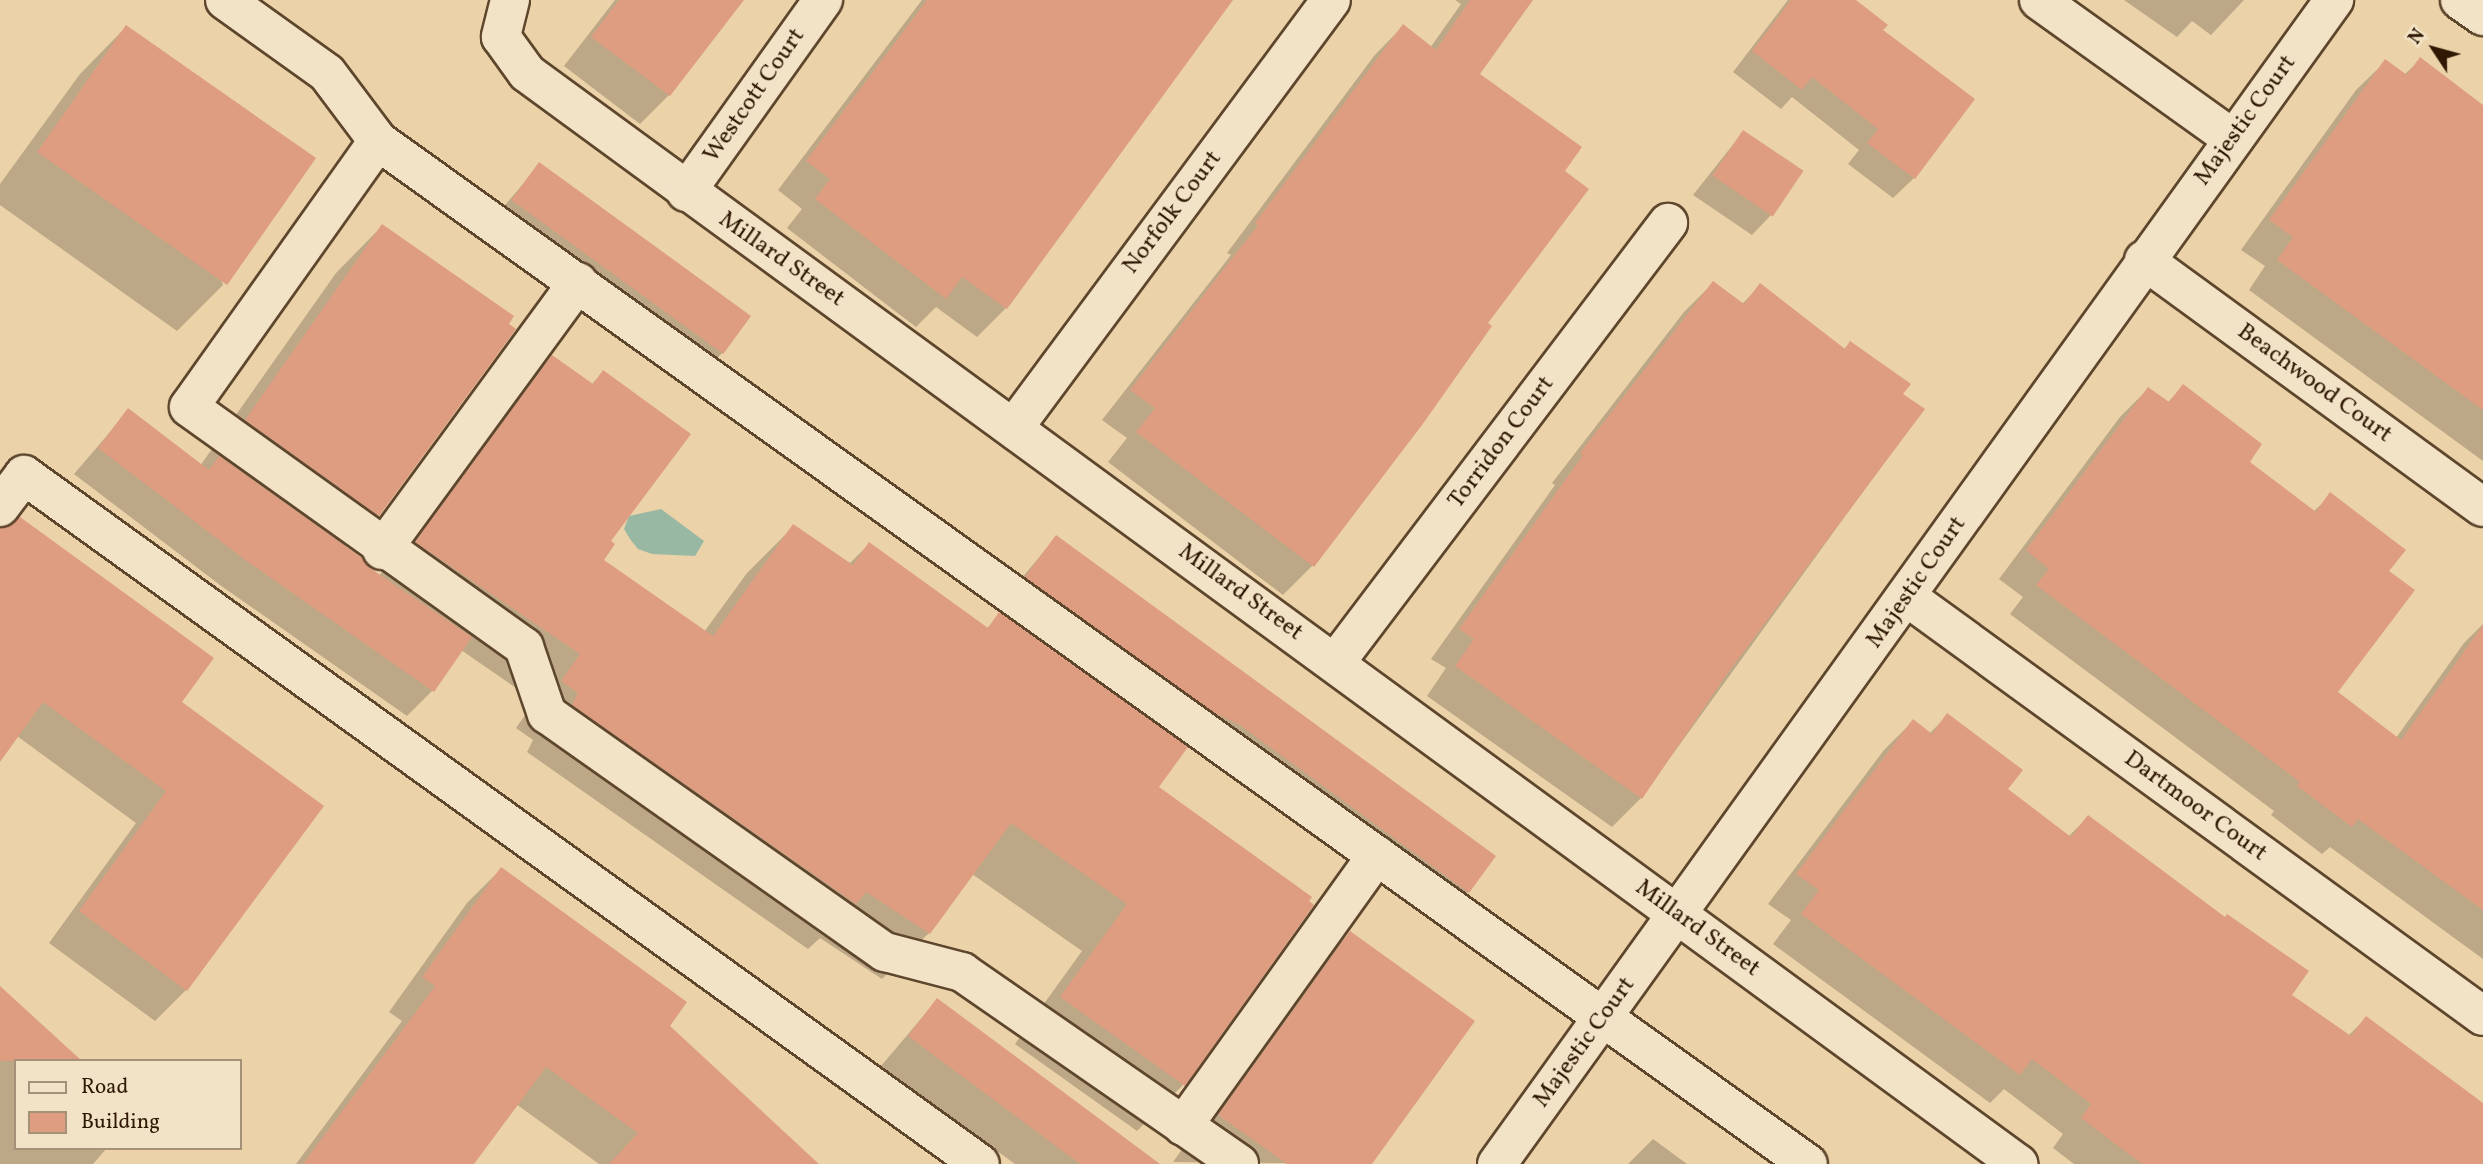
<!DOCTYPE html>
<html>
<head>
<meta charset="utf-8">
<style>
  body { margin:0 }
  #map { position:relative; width:2483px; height:1164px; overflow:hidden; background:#ebd2a8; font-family:Vollkorn,serif }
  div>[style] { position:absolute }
  .water>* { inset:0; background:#99b8a4 }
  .shadow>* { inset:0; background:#0003 }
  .building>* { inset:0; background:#de9d81; transform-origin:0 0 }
  .roads { filter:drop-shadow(2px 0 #5e462d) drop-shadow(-2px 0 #5e462d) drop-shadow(0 2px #5e462d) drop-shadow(0 -2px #5e462d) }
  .street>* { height:38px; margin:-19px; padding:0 19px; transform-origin:19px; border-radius:19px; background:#f2e2c6 }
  span { translate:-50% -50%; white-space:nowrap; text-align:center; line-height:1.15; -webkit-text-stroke:5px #f2e2c6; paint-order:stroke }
  .street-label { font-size:24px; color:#2f1804 }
  .legend { position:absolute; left:14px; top:1059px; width:228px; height:91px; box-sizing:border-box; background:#f2e2c6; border:2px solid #a49178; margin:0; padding:9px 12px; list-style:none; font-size:21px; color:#2f1804 }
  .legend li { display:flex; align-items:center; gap:14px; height:35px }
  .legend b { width:35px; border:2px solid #a49178 }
  .north { position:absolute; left:2399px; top:14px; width:70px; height:70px; -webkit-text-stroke:5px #f2e2c6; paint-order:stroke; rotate:306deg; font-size:19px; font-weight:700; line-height:28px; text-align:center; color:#2f1804 }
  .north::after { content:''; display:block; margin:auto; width:24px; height:32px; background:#2f1804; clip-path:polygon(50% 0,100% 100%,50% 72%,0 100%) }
</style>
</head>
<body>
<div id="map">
  <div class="water">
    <div style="clip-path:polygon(661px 509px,704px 541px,695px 556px,652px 554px,638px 549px,630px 539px,624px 529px,629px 516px)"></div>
  </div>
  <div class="shadow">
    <div style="clip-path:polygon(615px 0,742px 0,669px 95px,640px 124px,564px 66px)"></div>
    <div style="clip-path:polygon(922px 0,1230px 0,1006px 308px,977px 337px,936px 307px,916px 327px,891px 308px,787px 228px,802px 209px,778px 190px)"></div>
    <div style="clip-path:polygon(1455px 0,1530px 0,1477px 75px,1563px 172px,1485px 323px,1489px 326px,1312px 566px,1283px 595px,1108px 462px,1127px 438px,1102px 420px,1231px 255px,1227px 253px,1374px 56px,1403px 26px,1430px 48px,1461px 4px)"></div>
    <div style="clip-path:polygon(1788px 0,1853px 0,1881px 31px,1914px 178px,1893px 198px,1848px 164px,1859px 150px,1792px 97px,1781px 109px,1733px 72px)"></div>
    <div style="clip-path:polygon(2124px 0,2244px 0,2211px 35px,2192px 21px,2177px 37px)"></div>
    <div style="clip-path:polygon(126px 27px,223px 285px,177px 331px,0 205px,0 184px,80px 74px)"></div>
    <div style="clip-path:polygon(2420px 60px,2483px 106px,2483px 461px,2249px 290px,2265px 266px,2241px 250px,2356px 90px,2386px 61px,2404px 75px)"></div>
    <div style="clip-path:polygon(1743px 132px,1772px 214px,1752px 235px,1693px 195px)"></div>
    <div style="clip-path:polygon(539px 165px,724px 351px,695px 381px,484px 230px)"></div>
    <div style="clip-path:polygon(382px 226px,514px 329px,378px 515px,345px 548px,368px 569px,379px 576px,506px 403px,552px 357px,591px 385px,603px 372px,609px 541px,601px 561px,704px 632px,747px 573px,793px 527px,849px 564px,869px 544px,986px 629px,1000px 615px,1156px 787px,1312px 905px,1183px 1085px,1137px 1131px,1015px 1044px,1082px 951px,972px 874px,929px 933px,882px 979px,820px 938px,808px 949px,527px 752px,533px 740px,516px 728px,535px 701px,461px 650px,432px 691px,407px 716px,220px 585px,74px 474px,128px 411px,200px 466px,336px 273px)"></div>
    <div style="clip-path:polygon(1713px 283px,1741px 305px,1760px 286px,1843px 350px,1850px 343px,1901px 395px,1922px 410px,1641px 798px,1612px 827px,1427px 696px,1446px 668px,1431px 659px,1555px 485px,1552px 483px,1684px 312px)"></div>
    <div style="clip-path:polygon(2183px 387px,2247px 462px,2313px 512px,2331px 495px,2387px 571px,2336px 693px,2396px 738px,2464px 643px,2483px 624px,2483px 959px,2330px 847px,2322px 854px,2271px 815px,2274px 811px,2010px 614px,2023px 597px,1999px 579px,2120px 417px,2148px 389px,2167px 403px)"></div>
    <div style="clip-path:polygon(0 528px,8px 529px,179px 702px,186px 990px,155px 1021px,49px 943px,136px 823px,17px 736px,0 759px)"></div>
    <div style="clip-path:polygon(1056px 537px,1468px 892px,1443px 917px,1001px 603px)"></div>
    <div style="clip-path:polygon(1947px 716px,2006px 790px,2068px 837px,2088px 817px,2290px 996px,2348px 1036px,2366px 1018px,2483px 1104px,2483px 1164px,2074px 1164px,2053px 1148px,2063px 1134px,2004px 1089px,1990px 1103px,1773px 944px,1791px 920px,1768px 904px,1884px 750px,1913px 721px,1929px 734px)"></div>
    <div style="clip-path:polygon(501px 869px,668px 1026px,799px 1164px,599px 1164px,516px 1104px,471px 1164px,296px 1164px,402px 1021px,389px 1012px,467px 903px)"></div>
    <div style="clip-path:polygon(1350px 933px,1370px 1164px,1173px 1162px,1304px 979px)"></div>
    <div style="clip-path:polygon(0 988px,16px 1061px,16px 1148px,107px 1148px,93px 1164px,0 1164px)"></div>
    <div style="clip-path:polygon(937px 1000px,1159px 1164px,1015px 1164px,881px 1066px)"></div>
    <div style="clip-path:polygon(1653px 1139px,1687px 1164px,1628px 1164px)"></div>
  </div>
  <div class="building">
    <div style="clip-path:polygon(619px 0,744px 0,670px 96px,591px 37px)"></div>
    <div style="clip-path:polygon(927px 0,1233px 0,1007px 309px,962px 277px,946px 299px,815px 199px,830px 179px,806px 161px)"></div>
    <div style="clip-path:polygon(1470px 0,1533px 0,1480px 74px,1582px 147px,1565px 171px,1589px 189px,1488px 323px,1492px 326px,1422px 425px,1314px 567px,1136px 432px,1155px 408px,1130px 390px,1258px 225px,1255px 223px,1403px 24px,1436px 50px)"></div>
    <div style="clip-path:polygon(1791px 0,1856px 0,1888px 25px,1883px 30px,1975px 99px,1915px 179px,1867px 143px,1878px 129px,1812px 77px,1802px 90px,1752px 51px)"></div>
    <div style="left:126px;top:25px;width:232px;height:155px;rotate:35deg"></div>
    <div style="clip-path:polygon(2420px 57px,2483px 105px,2483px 410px,2277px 260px,2293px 237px,2269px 220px,2385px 59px,2407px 75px)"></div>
    <div style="left:1743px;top:130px;width:73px;height:55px;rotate:34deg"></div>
    <div style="left:539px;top:162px;width:262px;height:47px;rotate:36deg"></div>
    <div style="clip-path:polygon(382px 224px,514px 316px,509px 324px,516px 329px,379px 516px,245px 420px)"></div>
    <div style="clip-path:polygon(1713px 281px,1744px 304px,1760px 283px,1845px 349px,1850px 341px,1911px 384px,1903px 394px,1925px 409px,1727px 674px,1642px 799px,1455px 666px,1474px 639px,1459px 629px,1583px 455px,1580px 453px)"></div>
    <div style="clip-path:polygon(552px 355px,593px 384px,603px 370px,691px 434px,611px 541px,615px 544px,604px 560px,713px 636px,793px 524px,853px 565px,869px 542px,988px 628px,999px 612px,1188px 747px,1159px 787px,1312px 897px,1309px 901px,1314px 905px,1185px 1086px,1060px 997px,1127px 904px,1011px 823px,930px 934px,866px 892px,856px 904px,572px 705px,578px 693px,561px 681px,580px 654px,415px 542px)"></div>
    <div style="clip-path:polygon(2183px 384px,2262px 444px,2250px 462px,2316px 512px,2330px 492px,2406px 550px,2389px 571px,2415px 590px,2338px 692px,2401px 740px,2483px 625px,2483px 910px,2358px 819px,2352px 827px,2297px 786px,2300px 782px,2036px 585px,2049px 569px,2026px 550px,2148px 387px,2169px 402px)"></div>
    <div style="clip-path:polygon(128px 408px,209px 470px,219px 456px,362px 558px,370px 568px,472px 637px,434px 692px,244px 559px,98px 448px)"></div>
    <div style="clip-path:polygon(20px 517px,214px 658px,182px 702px,324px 806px,187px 991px,79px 911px,166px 791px,43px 702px,0 762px,0 528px)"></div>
    <div style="clip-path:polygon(1056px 535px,1496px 856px,1469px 893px,1240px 725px,1213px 712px,1025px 577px)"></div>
    <div style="clip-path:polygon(1947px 713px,2023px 770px,2008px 789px,2071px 837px,2088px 815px,2225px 917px,2227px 914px,2309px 971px,2292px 995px,2351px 1036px,2366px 1016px,2483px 1103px,2483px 1164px,2142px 1164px,2081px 1118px,2091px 1104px,2032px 1059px,2020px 1075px,1801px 914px,1819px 890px,1796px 874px,1913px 719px,1932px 734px)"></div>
    <div style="clip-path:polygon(501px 867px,687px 1002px,670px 1026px,819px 1164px,609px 1164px,638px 1133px,546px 1067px,474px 1164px,303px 1164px,435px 986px,422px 977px)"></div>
    <div style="clip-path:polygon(1350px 931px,1475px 1021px,1372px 1164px,1287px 1164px,1218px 1115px)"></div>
    <div style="clip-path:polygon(0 986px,82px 1061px,0 1061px)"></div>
    <div style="clip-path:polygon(937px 998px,1160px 1164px,1080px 1164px,908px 1036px)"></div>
  </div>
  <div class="roads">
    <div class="street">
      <div style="left:225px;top:0;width:125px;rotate:35.6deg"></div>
      <div style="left:327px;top:73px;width:85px;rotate:53.1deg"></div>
      <div style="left:378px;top:141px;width:1758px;rotate:35.58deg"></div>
      <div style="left:510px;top:0;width:38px;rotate:104deg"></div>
      <div style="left:501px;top:37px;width:44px;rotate:54.2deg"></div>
      <div style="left:527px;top:73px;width:1848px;rotate:36.19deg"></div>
      <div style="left:2039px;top:0;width:239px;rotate:35.6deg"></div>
      <div style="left:2460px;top:0;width:28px;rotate:35deg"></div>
      <div style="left:378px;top:141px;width:326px;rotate:125.4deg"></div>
      <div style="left:189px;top:407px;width:412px;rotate:35.6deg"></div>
      <div style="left:524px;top:647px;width:71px;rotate:71.1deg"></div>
      <div style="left:547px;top:714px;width:413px;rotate:35.2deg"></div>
      <div style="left:885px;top:952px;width:80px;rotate:14.6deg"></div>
      <div style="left:962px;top:972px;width:337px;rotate:34.7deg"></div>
      <div style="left:686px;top:192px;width:236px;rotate:-54.5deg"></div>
      <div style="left:2144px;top:260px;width:419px;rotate:36.1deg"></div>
      <div style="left:1015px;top:426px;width:530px;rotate:-53.43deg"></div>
      <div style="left:0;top:507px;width:40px;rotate:-53deg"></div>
      <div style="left:24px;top:475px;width:1178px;rotate:35.78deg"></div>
      <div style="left:382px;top:550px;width:332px;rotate:-53.8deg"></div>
      <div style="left:1907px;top:597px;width:712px;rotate:36.03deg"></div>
      <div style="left:1335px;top:663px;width:552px;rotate:-52.88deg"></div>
      <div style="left:1183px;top:1126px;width:333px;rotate:-54.4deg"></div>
      <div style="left:1497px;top:1164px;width:1434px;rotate:-54.28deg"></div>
    </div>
  </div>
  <div class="street-label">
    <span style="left:755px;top:96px;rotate:-55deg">Westcott Court</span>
    <span style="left:2246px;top:121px;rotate:-54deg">Majestic Court</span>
    <span style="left:1173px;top:213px;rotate:-53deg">Norfolk Court</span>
    <span style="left:781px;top:260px;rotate:35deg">Millard Street</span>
    <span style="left:2314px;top:384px;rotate:36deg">Beachwood Court</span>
    <span style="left:1502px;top:443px;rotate:-53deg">Torridon Court</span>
    <span style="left:1917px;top:583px;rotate:-55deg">Majestic Court</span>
    <span style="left:1240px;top:593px;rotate:36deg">Millard Street</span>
    <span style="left:2195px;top:807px;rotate:36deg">Dartmoor Court</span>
    <span style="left:1697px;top:929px;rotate:36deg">Millard Street</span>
    <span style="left:1585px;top:1043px;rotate:-54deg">Majestic Court</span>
  </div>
  <ul class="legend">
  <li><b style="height:9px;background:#f2e2c6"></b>Road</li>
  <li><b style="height:19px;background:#de9d81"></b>Building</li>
  </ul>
  <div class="north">N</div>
</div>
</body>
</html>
